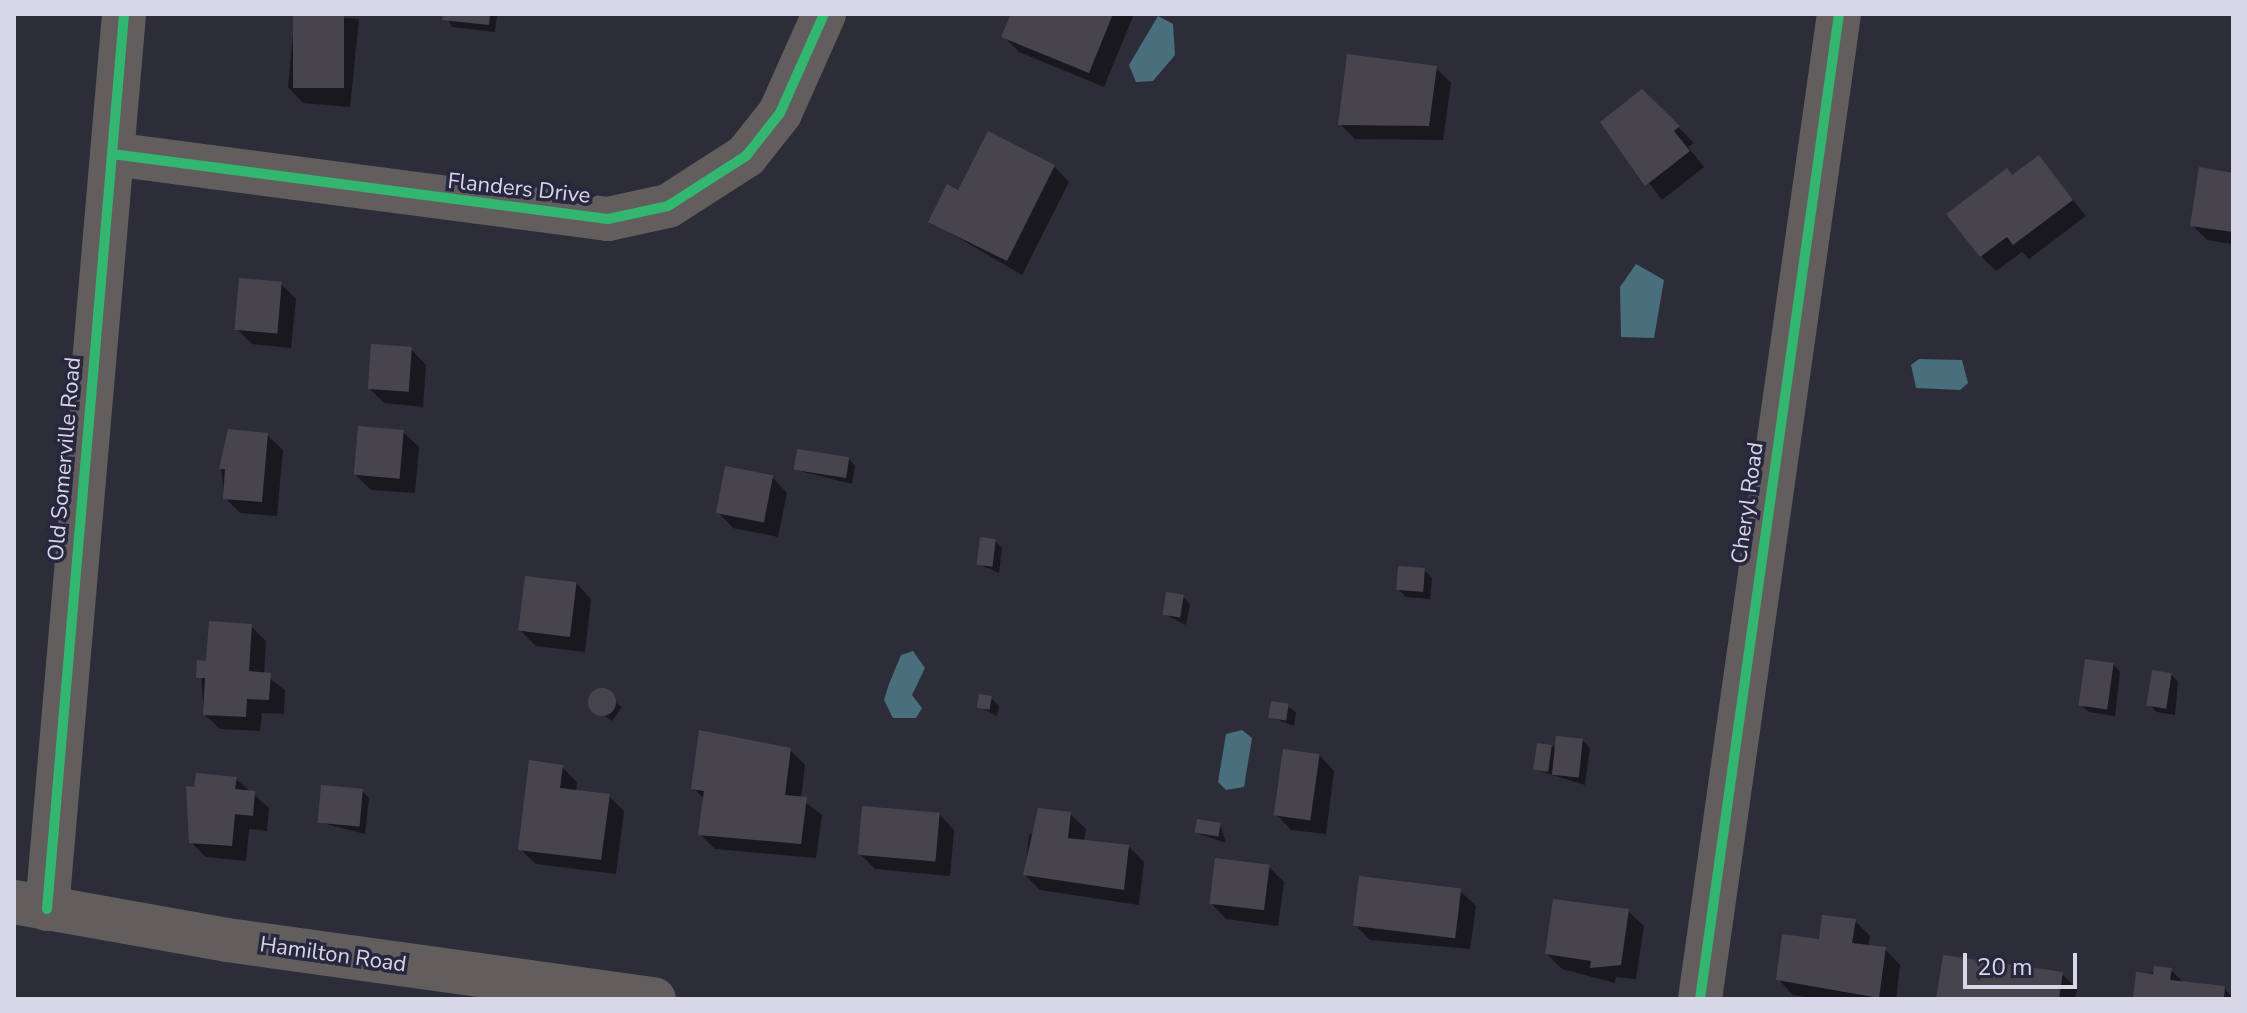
<!DOCTYPE html>
<html>
<head>
<meta charset="utf-8">
<style>
  body { margin:0 }
  #map { position:relative; width:2247px; height:1013px; overflow:hidden; background:#2d2d39; font-family:"Nunito Sans",sans-serif }
  div>[style] { position:absolute }
  .water>* { inset:0; background:#486f7b }
  .shadow>* { inset:0; background:#0007; transform-origin:0 0 }
  .building>* { inset:0; background:#47444e; transform-origin:0 0 }
  .round { border-radius:50% }
  .minor>* { height:44px; margin:-22px; padding:0 22px; transform-origin:22px; border-radius:22px; background:#635e5e }
  .tertiary>* { height:44px; margin:-22px; padding:0 22px; transform-origin:22px; border-radius:22px; background:#635e5e }
  .cycleway>* { height:10px; margin:-5px; padding:0 5px; transform-origin:5px; border-radius:5px; background:#33b770 }
  span { translate:-50% -50%; white-space:nowrap; text-align:center; line-height:1.15; -webkit-text-stroke:7px #28273f; paint-order:stroke }
  .street-label { font-size:22px; color:#d7d7e7 }
  .frame { position:absolute; inset:0; border:16px solid #d7d7e7; pointer-events:none }
  .scale { position:absolute; left:1963px; top:953px; width:114px; height:36px; box-sizing:border-box; border:4px solid #d7d7e7; border-top:0; padding-left:10px; font-size:24px; line-height:28px; white-space:nowrap; color:#d7d7e7; -webkit-text-stroke:6px #28273f; paint-order:stroke }
</style>
</head>
<body>
<div id="map">
  <div class="water">
    <div style="clip-path:polygon(1158px 16px,1173px 24px,1175px 55px,1153px 81px,1136px 82px,1129px 65px)"></div>
    <div style="clip-path:polygon(1636px 264px,1664px 280px,1654px 338px,1621px 337px,1620px 287px)"></div>
    <div style="clip-path:polygon(1919px 359px,1962px 360px,1968px 383px,1960px 390px,1916px 388px,1911px 365px)"></div>
    <div style="clip-path:polygon(913px 651px,925px 668px,912px 695px,922px 708px,916px 718px,893px 718px,884px 700px,889px 684px,901px 655px)"></div>
    <div style="clip-path:polygon(1242px 730px,1252px 738px,1244px 787px,1226px 790px,1218px 782px,1226px 734px)"></div>
  </div>
  <div class="shadow">
    <div style="clip-path:polygon(295px 14px,359px 19px,350px 107px,303px 103px,288px 87px)"></div>
    <div style="clip-path:polygon(445px 14px,497px 14px,495px 32px,452px 27px)"></div>
    <div style="clip-path:polygon(1015px 14px,1134px 14px,1104px 87px,1019px 52px,1004px 37px)"></div>
    <div style="clip-path:polygon(1436px 68px,1451px 83px,1443px 140px,1355px 139px,1340px 124px)"></div>
    <div style="clip-path:polygon(1642px 91px,1694px 143px,1688px 147px,1704px 167px,1662px 200px,1602px 122px)"></div>
    <div style="clip-path:polygon(2039px 158px,2086px 216px,2029px 259px,2022px 252px,1996px 271px,1981px 256px,2013px 177px)"></div>
    <div style="clip-path:polygon(1054px 166px,1069px 182px,1022px 275px,930px 221px,959px 193px)"></div>
    <div style="clip-path:polygon(2233px 175px,2233px 244px,2207px 240px,2192px 225px)"></div>
    <div style="clip-path:polygon(281px 284px,296px 299px,291px 348px,252px 344px,237px 329px)"></div>
    <div style="clip-path:polygon(411px 349px,426px 365px,423px 407px,384px 403px,369px 388px)"></div>
    <div style="clip-path:polygon(403px 432px,419px 447px,415px 493px,371px 490px,356px 475px)"></div>
    <div style="clip-path:polygon(267px 435px,283px 450px,277px 516px,240px 513px,225px 498px,221px 468px)"></div>
    <div style="clip-path:polygon(848px 458px,855px 466px,852px 484px,796px 470px)"></div>
    <div style="clip-path:polygon(772px 477px,787px 493px,778px 537px,733px 528px,718px 512px)"></div>
    <div style="clip-path:polygon(995px 541px,1002px 548px,999px 573px,978px 564px)"></div>
    <div style="clip-path:polygon(1424px 570px,1432px 578px,1430px 599px,1406px 597px,1399px 590px)"></div>
    <div style="clip-path:polygon(576px 583px,591px 599px,585px 652px,536px 646px,520px 630px)"></div>
    <div style="clip-path:polygon(1183px 597px,1190px 604px,1186px 625px,1164px 614px)"></div>
    <div style="clip-path:polygon(251px 626px,266px 641px,264px 674px,285px 690px,284px 714px,262px 713px,260px 731px,220px 729px,204px 714px,200px 662px,208px 664px)"></div>
    <div style="clip-path:polygon(2113px 664px,2120px 672px,2115px 716px,2089px 712px,2081px 705px)"></div>
    <div style="clip-path:polygon(2171px 674px,2178px 682px,2175px 715px,2157px 712px,2150px 705px)"></div>
    <div style="left:599px;top:691px;width:28px;height:17px;rotate:35deg"></div>
    <div style="clip-path:polygon(991px 698px,999px 706px,997px 716px,979px 707px)"></div>
    <div style="clip-path:polygon(1288px 706px,1296px 713px,1294px 726px,1271px 717px)"></div>
    <div style="clip-path:polygon(1583px 741px,1590px 748px,1585px 785px,1536px 770px,1551px 747px)"></div>
    <div style="clip-path:polygon(790px 750px,805px 765px,801px 799px,822px 815px,816px 858px,715px 849px,700px 834px,705px 799px,693px 788px)"></div>
    <div style="clip-path:polygon(1319px 755px,1334px 771px,1326px 834px,1291px 830px,1276px 814px)"></div>
    <div style="clip-path:polygon(562px 767px,577px 782px,576px 792px,609px 796px,624px 811px,616px 874px,536px 864px,520px 849px)"></div>
    <div style="clip-path:polygon(236px 779px,269px 808px,267px 831px,249px 829px,246px 861px,206px 857px,191px 842px)"></div>
    <div style="clip-path:polygon(362px 791px,369px 798px,365px 834px,319px 822px)"></div>
    <div style="clip-path:polygon(939px 814px,954px 830px,950px 876px,875px 869px,860px 854px)"></div>
    <div style="clip-path:polygon(1070px 814px,1086px 829px,1084px 841px,1128px 846px,1144px 862px,1139px 905px,1040px 890px,1025px 875px,1029px 835px)"></div>
    <div style="clip-path:polygon(1220px 824px,1226px 843px,1197px 833px)"></div>
    <div style="clip-path:polygon(1269px 867px,1284px 882px,1278px 926px,1226px 919px,1211px 903px)"></div>
    <div style="clip-path:polygon(1460px 891px,1476px 906px,1470px 949px,1370px 940px,1355px 925px)"></div>
    <div style="clip-path:polygon(1628px 911px,1644px 926px,1636px 979px,1616px 977px,1615px 983px,1562px 969px,1547px 954px)"></div>
    <div style="clip-path:polygon(1855px 921px,1870px 936px,1868px 947px,1885px 949px,1900px 965px,1896px 999px,1819px 999px,1793px 995px,1778px 979px)"></div>
    <div style="clip-path:polygon(2171px 970px,2184px 983px,2225px 988px,2233px 999px,2135px 999px,2138px 974px)"></div>
    <div style="clip-path:polygon(2062px 974px,2077px 989px,2075px 999px,1938px 999px)"></div>
  </div>
  <div class="building">
    <div style="left:293px;top:14px;width:51px;height:74px"></div>
    <div style="clip-path:polygon(443px 14px,490px 14px,489px 25px,442px 20px)"></div>
    <div style="clip-path:polygon(1011px 14px,1113px 14px,1089px 73px,1001px 37px)"></div>
    <div style="clip-path:polygon(1347px 54px,1437px 66px,1429px 126px,1338px 125px)"></div>
    <div style="clip-path:polygon(1642px 89px,1680px 126px,1674px 131px,1690px 151px,1645px 186px,1600px 122px)"></div>
    <div style="clip-path:polygon(988px 131px,1055px 165px,1007px 261px,928px 222px,947px 184px,958px 190px)"></div>
    <div style="clip-path:polygon(2039px 155px,2073px 200px,2013px 245px,2007px 237px,1980px 257px,1946px 214px,2007px 168px,2012px 175px)"></div>
    <div style="clip-path:polygon(2199px 167px,2233px 173px,2233px 232px,2190px 226px)"></div>
    <div style="left:239px;top:278px;width:43px;height:52px;rotate:5deg"></div>
    <div style="left:371px;top:344px;width:41px;height:45px;rotate:4deg"></div>
    <div style="left:358px;top:426px;width:46px;height:49px;rotate:5deg"></div>
    <div style="clip-path:polygon(228px 429px,268px 433px,262px 502px,223px 499px,225px 469px,219px 469px)"></div>
    <div style="left:797px;top:449px;width:53px;height:21px;rotate:9deg"></div>
    <div style="left:725px;top:466px;width:49px;height:48px;rotate:11deg"></div>
    <div style="left:980px;top:537px;width:16px;height:28px;rotate:7deg"></div>
    <div style="left:1398px;top:566px;width:27px;height:24px;rotate:4deg"></div>
    <div style="left:525px;top:576px;width:52px;height:55px;rotate:7deg"></div>
    <div style="left:1166px;top:592px;width:18px;height:23px;rotate:9deg"></div>
    <div style="clip-path:polygon(209px 621px,252px 624px,249px 671px,271px 673px,269px 700px,247px 699px,246px 717px,203px 715px,205px 678px,196px 678px,197px 660px,206px 661px)"></div>
    <div style="left:2085px;top:659px;width:29px;height:47px;rotate:8deg"></div>
    <div style="left:2152px;top:670px;width:20px;height:36px;rotate:9deg"></div>
    <div class="round" style="left:588px;top:688px;width:28px;height:28px"></div>
    <div style="left:979px;top:694px;width:13px;height:14px;rotate:9deg"></div>
    <div style="left:1271px;top:701px;width:18px;height:17px;rotate:9deg"></div>
    <div style="clip-path:polygon(699px 730px,791px 748px,785px 795px,807px 797px,801px 844px,698px 835px,704px 791px,691px 789px)"></div>
    <div style="left:1556px;top:736px;width:27px;height:39px;rotate:6deg"></div>
    <div style="left:1537px;top:743px;width:15px;height:27px;rotate:8deg"></div>
    <div style="left:1283px;top:749px;width:37px;height:67px;rotate:8deg"></div>
    <div style="clip-path:polygon(529px 760px,563px 765px,560px 788px,610px 794px,601px 860px,518px 850px)"></div>
    <div style="clip-path:polygon(196px 773px,237px 777px,235px 789px,255px 791px,253px 816px,235px 814px,232px 846px,189px 843px,186px 786px,194px 787px)"></div>
    <div style="left:321px;top:785px;width:42px;height:38px;rotate:5deg"></div>
    <div style="left:862px;top:806px;width:78px;height:49px;rotate:5deg"></div>
    <div style="clip-path:polygon(1038px 808px,1071px 812px,1068px 838px,1129px 845px,1124px 890px,1023px 875px)"></div>
    <div style="left:1197px;top:819px;width:24px;height:14px;rotate:9deg"></div>
    <div style="left:1215px;top:858px;width:55px;height:46px;rotate:7deg"></div>
    <div style="left:1359px;top:876px;width:103px;height:50px;rotate:7deg"></div>
    <div style="clip-path:polygon(1553px 899px,1629px 909px,1621px 965px,1590px 968px,1591px 961px,1545px 954px)"></div>
    <div style="clip-path:polygon(1822px 915px,1856px 919px,1852px 943px,1886px 947px,1879px 998px,1776px 980px,1782px 934px,1819px 939px)"></div>
    <div style="clip-path:polygon(1943px 955px,2063px 972px,2059px 999px,1936px 999px)"></div>
    <div style="clip-path:polygon(2154px 966px,2172px 968px,2170px 980px,2225px 986px,2224px 999px,2133px 999px,2136px 972px,2153px 974px)"></div>
  </div>
  <div class="minor">
    <div style="left:112px;top:154px;width:500px;rotate:7.47deg"></div>
    <div style="left:608px;top:219px;width:61px;rotate:-12.2deg"></div>
    <div style="left:668px;top:206px;width:93px;rotate:-32.7deg"></div>
    <div style="left:746px;top:156px;width:55px;rotate:-51.7deg"></div>
    <div style="left:780px;top:113px;width:108px;rotate:-66deg"></div>
    <div style="left:47px;top:909px;width:898px;rotate:-85.08deg"></div>
    <div style="left:1700px;top:999px;width:995px;rotate:-81.97deg"></div>
  </div>
  <div class="tertiary">
    <div style="left:14px;top:902px;width:216px;rotate:10.1deg"></div>
    <div style="left:227px;top:940px;width:431px;rotate:7.9deg"></div>
  </div>
  <div class="cycleway">
    <div style="left:112px;top:154px;width:500px;rotate:7.47deg"></div>
    <div style="left:608px;top:219px;width:61px;rotate:-12.2deg"></div>
    <div style="left:668px;top:206px;width:93px;rotate:-32.7deg"></div>
    <div style="left:746px;top:156px;width:55px;rotate:-51.7deg"></div>
    <div style="left:780px;top:113px;width:108px;rotate:-66deg"></div>
    <div style="left:47px;top:909px;width:898px;rotate:-85.08deg"></div>
    <div style="left:1700px;top:999px;width:995px;rotate:-81.97deg"></div>
  </div>
  <div class="street-label">
    <span style="left:519px;top:189px;rotate:6deg">Flanders Drive</span>
    <span style="left:65px;top:459px;rotate:-85deg">Old Somerville Road</span>
    <span style="left:1748px;top:503px;rotate:-82deg">Cheryl Road</span>
    <span style="left:333px;top:955px;rotate:8deg">Hamilton Road</span>
  </div>
  <div class="frame"></div>
  <div class="scale">20 m</div>
</div>
</body>
</html>
